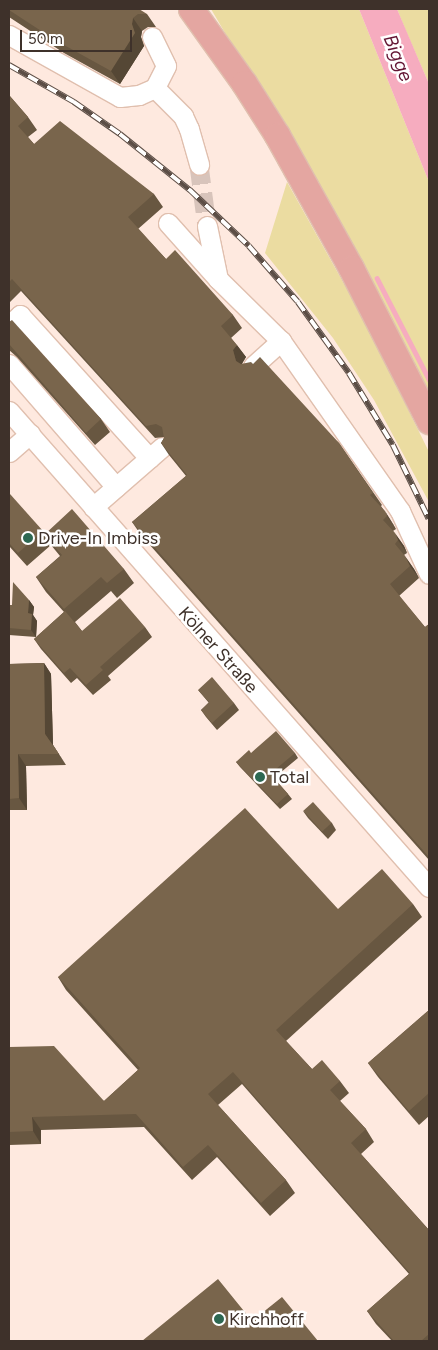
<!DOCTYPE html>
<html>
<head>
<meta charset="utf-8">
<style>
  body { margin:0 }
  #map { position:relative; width:438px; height:1350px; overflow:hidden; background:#fee9df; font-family:Figtree,sans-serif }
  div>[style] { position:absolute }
  .green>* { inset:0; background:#ebdca1 }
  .water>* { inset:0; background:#f6acbf }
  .stream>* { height:4.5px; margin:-2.25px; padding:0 2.25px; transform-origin:2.25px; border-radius:2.25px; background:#f6acbf }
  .minor-tunnel>* { height:19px; margin-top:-9.5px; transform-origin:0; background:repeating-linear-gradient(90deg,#d8c4bb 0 19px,transparent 0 28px) }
  .roads { filter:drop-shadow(1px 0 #e0bfae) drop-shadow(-1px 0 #e0bfae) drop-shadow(0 1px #e0bfae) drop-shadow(0 -1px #e0bfae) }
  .minor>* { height:19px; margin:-9.5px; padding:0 9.5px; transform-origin:9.5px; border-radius:9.5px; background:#fff }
  .major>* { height:25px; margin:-12.5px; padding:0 12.5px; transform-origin:12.5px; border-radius:12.5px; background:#e4a6a1 }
  .rail>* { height:5.5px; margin-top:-2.75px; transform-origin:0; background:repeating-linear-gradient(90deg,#fff 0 11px,#5c4e46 0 22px); box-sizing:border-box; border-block:1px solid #5c4e46 }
  .wall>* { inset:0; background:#685741 }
  .shaded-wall>* { inset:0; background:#554735 }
  .building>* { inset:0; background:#79654c; transform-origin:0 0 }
  .dots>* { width:14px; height:14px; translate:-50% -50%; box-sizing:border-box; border:2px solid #fff; border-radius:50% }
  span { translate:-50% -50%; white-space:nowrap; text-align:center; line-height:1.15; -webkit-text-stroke:5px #fff; paint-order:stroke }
  .poi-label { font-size:18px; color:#3e312a }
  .left { translate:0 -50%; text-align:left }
  .street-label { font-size:18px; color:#3e312a }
  .water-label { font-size:19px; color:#631533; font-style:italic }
  .frame { position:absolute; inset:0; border:10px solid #3e312a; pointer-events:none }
  .scale { position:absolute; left:20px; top:30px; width:112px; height:22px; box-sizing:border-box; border:2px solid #3e312a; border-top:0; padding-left:6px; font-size:15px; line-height:18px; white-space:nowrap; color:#3e312a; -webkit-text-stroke:4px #fff; paint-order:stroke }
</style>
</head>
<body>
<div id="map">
  <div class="green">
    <div style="clip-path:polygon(211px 9px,359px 9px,429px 182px,429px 399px,350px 245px)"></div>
    <div style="clip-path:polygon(397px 9px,429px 9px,429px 84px,406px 31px)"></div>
    <div style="clip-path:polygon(287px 182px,361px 314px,429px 452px,429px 502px,374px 400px,333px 338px,265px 253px)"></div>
  </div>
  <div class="water">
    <div style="clip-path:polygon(359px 9px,397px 9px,429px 84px,429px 182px)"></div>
  </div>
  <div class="stream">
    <div style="left:377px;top:278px;width:114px;rotate:62.8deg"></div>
  </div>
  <div class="minor-tunnel">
    <div style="left:199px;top:165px;width:62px;rotate:82.5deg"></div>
  </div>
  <div class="roads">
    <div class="minor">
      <div style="left:9px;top:35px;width:127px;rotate:29.2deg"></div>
      <div style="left:120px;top:97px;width:19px;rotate:-6deg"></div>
      <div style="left:139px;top:95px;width:17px;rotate:-24deg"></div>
      <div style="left:155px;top:88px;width:40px;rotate:45deg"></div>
      <div style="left:183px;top:116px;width:14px;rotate:65deg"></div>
      <div style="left:189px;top:129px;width:37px;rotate:74deg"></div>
      <div style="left:152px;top:37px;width:32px;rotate:64deg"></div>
      <div style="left:166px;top:66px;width:25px;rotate:117deg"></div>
      <div style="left:168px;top:223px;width:75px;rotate:48.2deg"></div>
      <div style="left:218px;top:279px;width:88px;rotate:44.5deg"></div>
      <div style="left:281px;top:341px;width:208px;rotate:55deg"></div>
      <div style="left:400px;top:511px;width:69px;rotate:65.3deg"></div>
      <div style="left:207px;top:226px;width:54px;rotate:78.3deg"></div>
      <div style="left:9px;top:325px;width:15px;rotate:-42deg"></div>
      <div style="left:20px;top:315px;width:193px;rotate:47.9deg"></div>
      <div style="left:9px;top:364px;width:163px;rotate:49deg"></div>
      <div style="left:253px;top:366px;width:38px;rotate:-42deg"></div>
      <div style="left:9px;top:411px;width:635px;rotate:48.58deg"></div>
      <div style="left:9px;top:452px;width:28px;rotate:-41deg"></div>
      <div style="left:93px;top:507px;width:91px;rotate:-41deg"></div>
    </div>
    <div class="major">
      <div style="left:191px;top:9px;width:91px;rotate:54.4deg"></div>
      <div style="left:244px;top:83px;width:62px;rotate:57.6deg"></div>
      <div style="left:277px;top:135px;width:152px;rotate:60.9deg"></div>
      <div style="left:351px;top:268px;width:172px;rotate:63deg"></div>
    </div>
  </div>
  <div class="rail">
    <div style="left:9px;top:65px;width:75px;rotate:29.6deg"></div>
    <div style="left:74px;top:102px;width:56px;rotate:34.8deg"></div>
    <div style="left:120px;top:134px;width:90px;rotate:38.7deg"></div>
    <div style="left:190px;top:190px;width:81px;rotate:43.5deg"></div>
    <div style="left:249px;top:246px;width:74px;rotate:48.8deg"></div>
    <div style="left:298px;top:302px;width:87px;rotate:54.3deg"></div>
    <div style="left:349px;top:373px;width:84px;rotate:58.6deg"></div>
    <div style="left:393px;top:445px;width:82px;rotate:64.1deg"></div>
  </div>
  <div class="wall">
    <div style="clip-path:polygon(9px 9px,147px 14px,156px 27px,148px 27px,142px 31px,141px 37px,144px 46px,120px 84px,64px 53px,9px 17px)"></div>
    <div style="clip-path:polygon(9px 95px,28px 117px,37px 130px,28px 137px,34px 144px,154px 194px,163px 207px,138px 229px,166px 259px,233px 315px,242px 328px,231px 338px,246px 357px,242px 364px,339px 443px,382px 505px,381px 506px,393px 524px,396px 529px,393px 531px,404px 546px,407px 553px,404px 555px,414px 569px,419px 578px,399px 596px,425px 627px,429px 624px,429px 860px,141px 535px,132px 522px,186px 476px,169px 455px,161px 443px,164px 438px,164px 437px,155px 438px,21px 291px,9px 303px)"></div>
    <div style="clip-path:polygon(9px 322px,101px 419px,110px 432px,95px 445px,17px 357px,9px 350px)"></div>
    <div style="clip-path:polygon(9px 495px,45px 534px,124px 569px,134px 583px,117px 598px,111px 591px,75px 622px,82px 631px,145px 627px,152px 637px,108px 676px,111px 680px,93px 695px,77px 678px,71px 683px,41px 649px,34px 639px,64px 612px,46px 592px,36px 577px,60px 556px,51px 545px,27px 566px,9px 546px)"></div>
    <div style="clip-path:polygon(29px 600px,34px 607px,33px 615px,37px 621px,36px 637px,9px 635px,9px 605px,12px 605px)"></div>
    <div style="clip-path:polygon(44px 663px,51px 674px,53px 745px,66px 765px,26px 766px,27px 810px,9px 810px,9px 664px)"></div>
    <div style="clip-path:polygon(198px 690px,234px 703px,239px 710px,217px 730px,206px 717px,201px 710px,209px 703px)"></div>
    <div style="clip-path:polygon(251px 753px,295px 753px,298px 758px,274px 778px,288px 794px,292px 799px,280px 809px,240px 767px,236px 762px)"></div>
    <div style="clip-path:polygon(303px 811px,332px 823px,336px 830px,328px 839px,308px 818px)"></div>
    <div style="clip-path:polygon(413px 904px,422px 917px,286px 1041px,312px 1069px,340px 1081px,349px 1093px,340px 1101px,366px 1129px,374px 1142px,361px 1154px,429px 1230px,429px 1341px,392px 1341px,376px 1324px,367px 1311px,409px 1274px,242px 1084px,218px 1105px,286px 1180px,295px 1193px,270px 1216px,217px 1157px,192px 1180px,144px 1127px,41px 1130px,41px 1144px,9px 1145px,9px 1047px,104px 1101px,138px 1070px,66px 990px,58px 977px,338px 909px)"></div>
    <div style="clip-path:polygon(429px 1010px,429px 1116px,419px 1125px,378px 1077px,368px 1063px)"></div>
  </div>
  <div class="shaded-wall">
    <div style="clip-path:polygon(133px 18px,142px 31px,141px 37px,144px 46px,120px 84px,111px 71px,132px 24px)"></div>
    <div style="clip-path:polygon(237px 345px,246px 357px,242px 363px,244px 373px,236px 361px,233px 350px)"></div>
    <div style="clip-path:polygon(385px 511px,393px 524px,396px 529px,387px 516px)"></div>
    <div style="clip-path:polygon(395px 533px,404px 546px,407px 553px,398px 540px)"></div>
    <div style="clip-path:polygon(405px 556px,414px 569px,419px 578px,410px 566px)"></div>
    <div style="clip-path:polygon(29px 600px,34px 607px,33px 615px,37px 621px,36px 637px,31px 630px,28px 613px)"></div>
    <div style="clip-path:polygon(44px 663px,51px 674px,53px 745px,66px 765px,45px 734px)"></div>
    <div style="clip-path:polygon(18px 754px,26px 766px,27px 810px,19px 798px)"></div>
    <div style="clip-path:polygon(32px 1117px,41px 1130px,41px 1144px,33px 1131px)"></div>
  </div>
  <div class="building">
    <div style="clip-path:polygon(9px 9px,139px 9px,147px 14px,138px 14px,133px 18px,132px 24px,135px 33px,111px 71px,55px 40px,9px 10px)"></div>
    <div style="clip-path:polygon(9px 95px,28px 117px,18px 126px,34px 144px,60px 121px,154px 194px,128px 217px,166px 259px,175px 250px,233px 315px,221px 326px,237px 345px,233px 350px,236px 361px,241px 364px,251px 362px,253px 364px,260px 357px,339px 443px,373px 493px,370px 495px,385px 511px,387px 516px,383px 520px,395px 533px,398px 540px,395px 544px,405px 556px,410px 566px,390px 584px,425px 627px,429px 624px,429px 857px,132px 522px,187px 475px,161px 443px,164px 438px,162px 427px,156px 424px,146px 426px,12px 279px,9px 282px)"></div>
    <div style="clip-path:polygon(12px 320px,101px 419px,86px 433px,9px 344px,9px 322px)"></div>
    <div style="clip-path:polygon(10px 494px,43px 531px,18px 553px,9px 543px,9px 495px)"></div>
    <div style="clip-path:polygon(72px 509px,124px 569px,107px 583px,101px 577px,64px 609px,36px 577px,62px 555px,44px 535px)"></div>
    <div style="clip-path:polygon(13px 582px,29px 600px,28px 613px,32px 614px,31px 630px,9px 628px,9px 605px,12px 605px)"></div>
    <div style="clip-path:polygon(120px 598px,145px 627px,100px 667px,103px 670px,86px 685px,70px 668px,64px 673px,34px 639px,65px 611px,82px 631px)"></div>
    <div style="clip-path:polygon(44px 663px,45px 734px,59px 754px,18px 754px,19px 798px,9px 799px,9px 664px)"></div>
    <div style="clip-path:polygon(212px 677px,234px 703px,212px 723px,201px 710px,209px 702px,198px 690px)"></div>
    <div style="clip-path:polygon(276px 731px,295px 753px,270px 774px,288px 794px,277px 804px,236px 762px,249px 750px,251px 753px)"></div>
    <div style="left:313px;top:802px;width:28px;height:13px;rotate:48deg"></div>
    <div style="clip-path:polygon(245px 808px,338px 909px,382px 869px,413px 904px,276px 1030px,312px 1069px,322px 1060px,340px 1081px,330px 1090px,366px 1129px,351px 1143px,429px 1230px,429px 1334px,421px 1341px,394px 1341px,367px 1311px,410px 1273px,233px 1072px,208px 1094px,286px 1180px,261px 1203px,208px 1145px,183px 1167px,136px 1114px,32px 1117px,33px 1131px,9px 1132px,9px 1047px,54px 1046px,104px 1101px,140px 1068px,58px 977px)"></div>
    <div style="clip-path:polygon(429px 1010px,429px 1093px,409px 1111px,368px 1063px)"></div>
    <div style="clip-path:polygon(218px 1279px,252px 1321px,282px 1297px,318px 1341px,142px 1341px)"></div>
  </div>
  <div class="dots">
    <div style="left:28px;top:538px;background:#2d6852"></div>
    <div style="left:260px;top:777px;background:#2d6852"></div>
    <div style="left:219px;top:1319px;background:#2d6852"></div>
  </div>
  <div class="poi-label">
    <span class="left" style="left:38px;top:538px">Drive-In Imbiss</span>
    <span class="left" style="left:270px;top:777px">Total</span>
    <span class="left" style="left:229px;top:1319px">Kirchhoff</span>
  </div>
  <div class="street-label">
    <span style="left:218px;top:650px;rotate:48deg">Kölner Straße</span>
  </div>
  <div class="water-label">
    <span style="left:398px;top:58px;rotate:68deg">Bigge</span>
  </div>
  <div class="frame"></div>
  <div class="scale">50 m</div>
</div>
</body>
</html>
